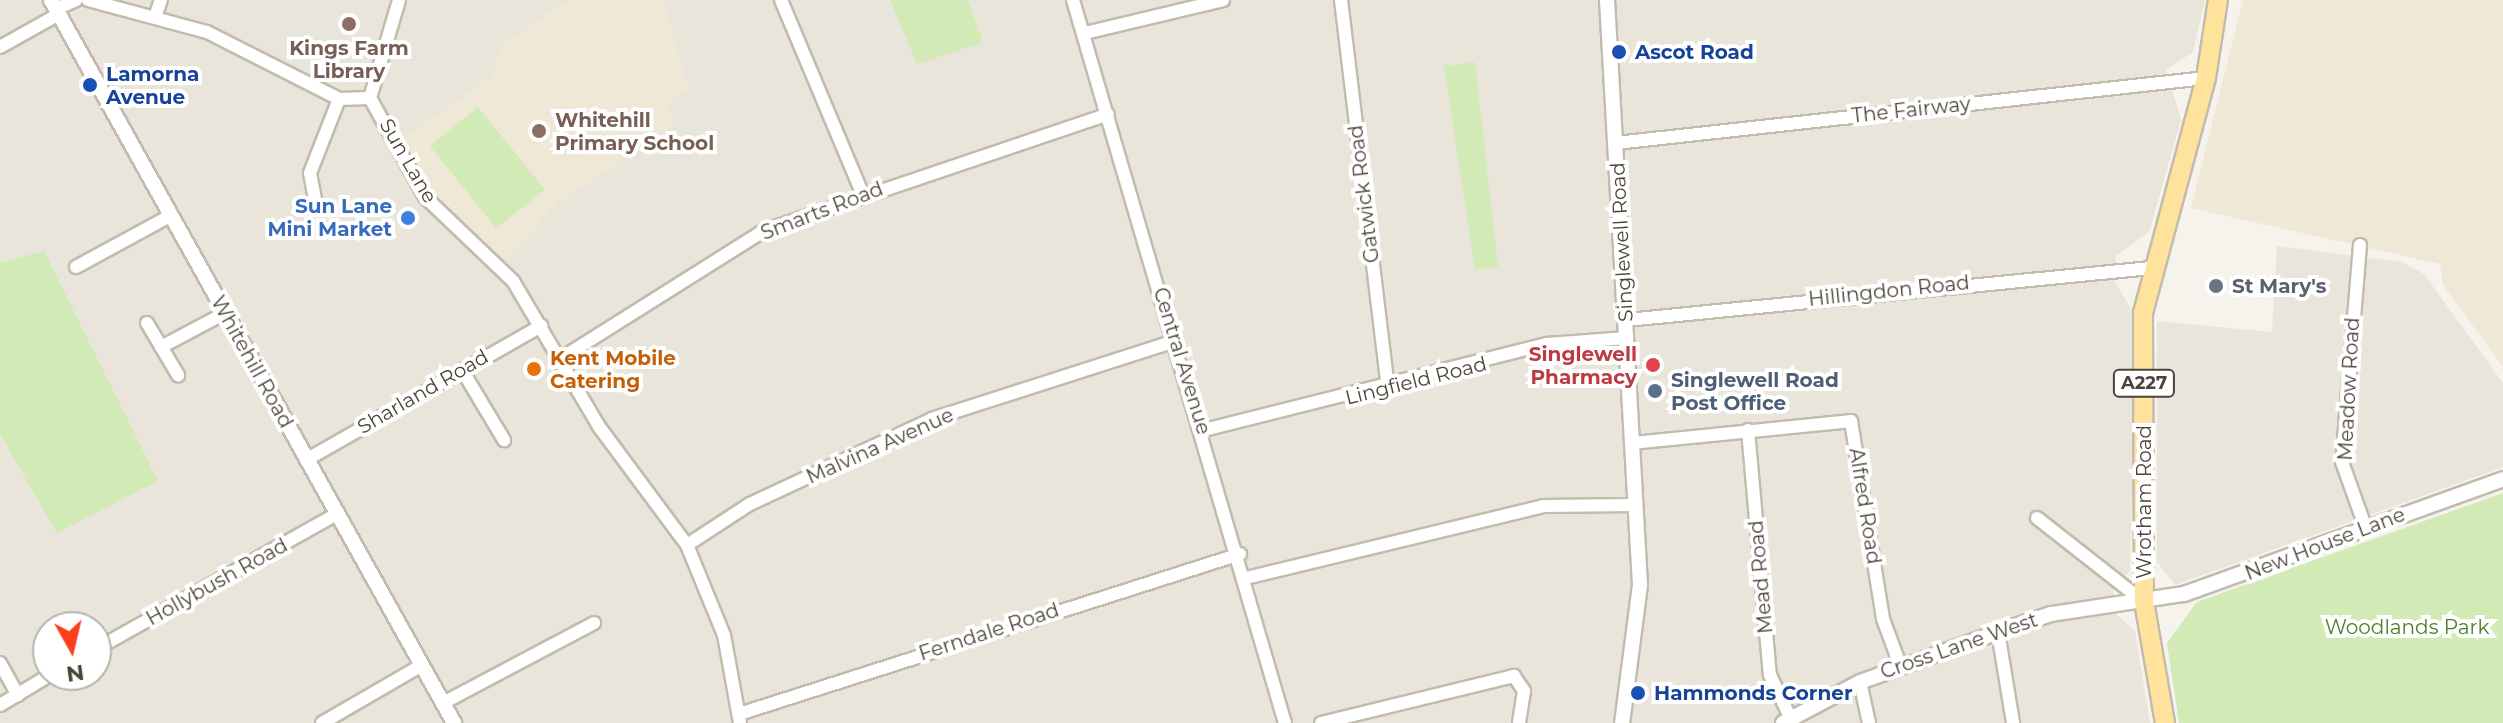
<!DOCTYPE html>
<html>
<head>
<meta charset="utf-8">
<style>
  body { margin:0 }
  #map { position:relative; width:2503px; height:723px; overflow:hidden; background:#f6f3ec; font-family:Montserrat,sans-serif }
  div>[style] { position:absolute }
  .residential>* { inset:0; background:#eae5da }
  .education>* { inset:0; background:#efe8d6 }
  .green>* { inset:0; background:#d2eab5; transform-origin:0 0 }
  .roads { filter:drop-shadow(2px 0 #c2bbae) drop-shadow(-2px 0 #c2bbae) drop-shadow(0 2px #c2bbae) drop-shadow(0 -2px #c2bbae) }
  .minor>* { height:12px; margin:-6px; padding:0 6px; transform-origin:6px; border-radius:6px; background:#fff }
  .tertiary>* { height:14px; margin:-7px; padding:0 7px; transform-origin:7px; border-radius:7px; background:#fff }
  .primary>* { height:18px; margin:-9px; padding:0 9px; transform-origin:9px; border-radius:9px; background:#ffe39c }
  .dots>* { width:22px; height:22px; translate:-50% -50%; box-sizing:border-box; border:4px solid #fff; border-radius:50% }
  span { translate:-50% -50%; white-space:nowrap; text-align:center; line-height:1.15; -webkit-text-stroke:8px #fff; paint-order:stroke }
  .shield-label span { padding:2px 6px; background:#fff; border:2px solid; border-radius:6px; -webkit-text-stroke-width:0 }
  .shield-label { font-size:18px; color:#4b4439; font-weight:700 }
  .education-label { font-size:20px; color:#785e54; font-weight:700 }
  .left { translate:0 -50%; text-align:left }
  .transit-label { font-size:20px; color:#164399; font-weight:700 }
  .street-label { font-size:20px; color:#4b4439 }
  .shop-label { font-size:20px; color:#366cbe; font-weight:700 }
  .right { translate:-100% -50%; text-align:right }
  .worship-label { font-size:20px; color:#5b616d; font-weight:700 }
  .health-label { font-size:20px; color:#be3a42; font-weight:700 }
  .food-label { font-size:20px; color:#c56008; font-weight:700 }
  .service-label { font-size:20px; color:#4e5e75; font-weight:700 }
  .park-label { font-size:20px; color:#4a7f2a }
  .north { position:absolute; left:32px; top:611px; width:80px; height:80px; box-sizing:border-box; background:#fff; border:2px solid #b7b4b0; border-radius:50%; rotate:172deg; font-size:22px; font-weight:700; line-height:32px; text-align:center; color:#4b4439 }
  .north::after { content:''; display:block; margin:auto; width:28px; height:36px; background:#fc3f1d; clip-path:polygon(50% 0,100% 100%,50% 72%,0 100%) }
</style>
</head>
<body>
<div id="map">
  <div class="residential">
    <div style="clip-path:polygon(evenodd,0 0,2205px 0,2193px 52px,2166px 70px,2181px 120px,2149px 232px,2116px 256px,2115px 282px,2133px 312px,2132px 479px,2130px 571px,2113px 589px,2117px 615px,2135px 631px,2150px 723px,0 723px,0 0,48px 627px,96px 627px,96px 675px,48px 675px,48px 627px)"></div>
    <div style="clip-path:polygon(2277px 246px,2402px 262px,2424px 274px,2503px 383px,2503px 467px,2175px 585px,2157px 562px,2157px 321px,2272px 332px)"></div>
  </div>
  <div class="education">
    <div style="clip-path:polygon(568px 0,664px 0,688px 90px,666px 105px,675px 124px,562px 199px,501px 262px,436px 197px,404px 138px,494px 75px,501px 45px)"></div>
    <div style="clip-path:polygon(2243px 0,2503px 0,2503px 367px,2443px 285px,2440px 264px,2191px 208px)"></div>
  </div>
  <div class="green">
    <div style="clip-path:polygon(890px 0,968px 0,983px 42px,917px 64px)"></div>
    <div style="clip-path:polygon(1475px 62px,1498px 267px,1475px 270px,1444px 66px)"></div>
    <div style="left:478px;top:107px;width:106px;height:62px;rotate:51deg"></div>
    <div style="clip-path:polygon(44px 251px,158px 481px,57px 533px,0 434px,0 263px)"></div>
    <div style="clip-path:polygon(2503px 493px,2503px 723px,2179px 723px,2167px 643px,2197px 602px)"></div>
  </div>
  <div class="roads">
    <div class="minor">
      <div style="left:88px;top:0;width:123px;rotate:15.1deg"></div>
      <div style="left:207px;top:32px;width:148px;rotate:26.9deg"></div>
      <div style="left:339px;top:99px;width:31px;rotate:-2deg"></div>
      <div style="left:781px;top:0;width:212px;rotate:67.2deg"></div>
      <div style="left:1073px;top:0;width:753px;rotate:73.66deg"></div>
      <div style="left:1341px;top:0;width:391px;rotate:83.1deg"></div>
      <div style="left:56px;top:9px;width:22px;rotate:-24deg"></div>
      <div style="left:155px;top:17px;width:18px;rotate:-71deg"></div>
      <div style="left:1085px;top:33px;width:142px;rotate:-13.4deg"></div>
      <div style="left:0;top:47px;width:68px;rotate:-29.2deg"></div>
      <div style="left:370px;top:98px;width:113px;rotate:60.9deg"></div>
      <div style="left:425px;top:197px;width:122px;rotate:43.7deg"></div>
      <div style="left:513px;top:281px;width:171px;rotate:59.4deg"></div>
      <div style="left:600px;top:428px;width:146px;rotate:53.4deg"></div>
      <div style="left:687px;top:545px;width:97px;rotate:67.7deg"></div>
      <div style="left:724px;top:635px;width:89px;rotate:79.7deg"></div>
      <div style="left:370px;top:98px;width:102px;rotate:-73.5deg"></div>
      <div style="left:1616px;top:143px;width:594px;rotate:-6.29deg"></div>
      <div style="left:315px;top:199px;width:26px;rotate:-101deg"></div>
      <div style="left:310px;top:173px;width:79px;rotate:-68.6deg"></div>
      <div style="left:2360px;top:245px;width:218px;rotate:94.7deg"></div>
      <div style="left:2342px;top:462px;width:71px;rotate:70.3deg"></div>
      <div style="left:76px;top:267px;width:107px;rotate:-28.5deg"></div>
      <div style="left:1627px;top:320px;width:527px;rotate:-5.67deg"></div>
      <div style="left:147px;top:323px;width:61px;rotate:59.2deg"></div>
      <div style="left:161px;top:347px;width:72px;rotate:-28deg"></div>
      <div style="left:560px;top:359px;width:240px;rotate:-32.2deg"></div>
      <div style="left:763px;top:231px;width:364px;rotate:-18.7deg"></div>
      <div style="left:462px;top:370px;width:82px;rotate:59deg"></div>
      <div style="left:1204px;top:430px;width:354px;rotate:-14.1deg"></div>
      <div style="left:1547px;top:344px;width:80px;rotate:-4.3deg"></div>
      <div style="left:1748px;top:430px;width:246px;rotate:84.9deg"></div>
      <div style="left:1770px;top:675px;width:49px;rotate:64.5deg"></div>
      <div style="left:1632px;top:443px;width:220px;rotate:-5.7deg"></div>
      <div style="left:1851px;top:421px;width:201px;rotate:80.8deg"></div>
      <div style="left:1883px;top:619px;width:49px;rotate:69.7deg"></div>
      <div style="left:306px;top:460px;width:271px;rotate:-29.7deg"></div>
      <div style="left:2037px;top:518px;width:136px;rotate:38.1deg"></div>
      <div style="left:687px;top:545px;width:75px;rotate:-33.1deg"></div>
      <div style="left:750px;top:504px;width:201px;rotate:-25deg"></div>
      <div style="left:932px;top:419px;width:255px;rotate:-17.8deg"></div>
      <div style="left:1246px;top:578px;width:306px;rotate:-13.6deg"></div>
      <div style="left:1543px;top:506px;width:92px;rotate:-0.6deg"></div>
      <div style="left:1998px;top:632px;width:92px;rotate:80.6deg"></div>
      <div style="left:96px;top:649px;width:276px;rotate:-29.3deg"></div>
      <div style="left:0;top:663px;width:37px;rotate:61deg"></div>
      <div style="left:1860px;top:682px;width:42px;rotate:77.6deg"></div>
      <div style="left:443px;top:703px;width:171px;rotate:-27.9deg"></div>
      <div style="left:0;top:705px;width:58px;rotate:-31deg"></div>
      <div style="left:739px;top:714px;width:526px;rotate:-17.71deg"></div>
      <div style="left:322px;top:723px;width:116px;rotate:-30.1deg"></div>
      <div style="left:1321px;top:723px;width:199px;rotate:-13.7deg"></div>
      <div style="left:1514px;top:676px;width:18px;rotate:56deg"></div>
      <div style="left:1524px;top:691px;width:32px;rotate:99deg"></div>
    </div>
    <div class="tertiary">
      <div style="left:51px;top:0;width:828px;rotate:60.86deg"></div>
      <div style="left:1607px;top:0;width:586px;rotate:86.77deg"></div>
      <div style="left:1640px;top:585px;width:139px;rotate:97.4deg"></div>
      <div style="left:1783px;top:723px;width:87px;rotate:-28deg"></div>
      <div style="left:1860px;top:682px;width:147px;rotate:-19.9deg"></div>
      <div style="left:1998px;top:632px;width:56px;rotate:-18.8deg"></div>
      <div style="left:2051px;top:614px;width:134px;rotate:-8.6deg"></div>
      <div style="left:2184px;top:594px;width:339px;rotate:-19.8deg"></div>
    </div>
    <div class="primary">
      <div style="left:2165px;top:723px;width:123px;rotate:-99.8deg"></div>
      <div style="left:2144px;top:602px;width:289px;rotate:-90.2deg"></div>
      <div style="left:2143px;top:313px;width:243px;rotate:-75deg"></div>
      <div style="left:2206px;top:78px;width:79px;rotate:-81.3deg"></div>
    </div>
  </div>
  <div class="dots">
    <div style="left:349px;top:24px;background:#8d6e63"></div>
    <div style="left:1619px;top:52px;background:#1a4fb4"></div>
    <div style="left:90px;top:85px;background:#1a4fb4"></div>
    <div style="left:539px;top:131px;background:#8d6e63"></div>
    <div style="left:408px;top:218px;background:#3f7fe0"></div>
    <div style="left:2216px;top:286px;background:#6b7280"></div>
    <div style="left:1653px;top:365px;background:#e0444e"></div>
    <div style="left:534px;top:369px;background:#e8710a"></div>
    <div style="left:1655px;top:391px;background:#5c6f8a"></div>
    <div style="left:1638px;top:693px;background:#1a4fb4"></div>
  </div>
  <div class="shield-label">
    <span style="left:2144px;top:383px">A227</span>
  </div>
  <div class="education-label">
    <span style="left:349px;top:60px">Kings Farm<br>Library</span>
    <span class="left" style="left:555px;top:132px">Whitehill<br>Primary School</span>
  </div>
  <div class="transit-label">
    <span class="left" style="left:1635px;top:52px">Ascot Road</span>
    <span class="left" style="left:106px;top:86px">Lamorna<br>Avenue</span>
    <span class="left" style="left:1654px;top:693px">Hammonds Corner</span>
  </div>
  <div class="street-label">
    <span style="left:1911px;top:110px;rotate:-6deg">The Fairway</span>
    <span style="left:408px;top:161px;rotate:60deg">Sun Lane</span>
    <span style="left:1364px;top:194px;rotate:-97deg">Gatwick Road</span>
    <span style="left:822px;top:211px;rotate:-21deg">Smarts Road</span>
    <span style="left:1622px;top:242px;rotate:-93deg">Singlewell Road</span>
    <span style="left:1889px;top:291px;rotate:-6deg">Hillingdon Road</span>
    <span style="left:1182px;top:361px;rotate:73deg">Central Avenue</span>
    <span style="left:252px;top:362px;rotate:61deg">Whitehill Road</span>
    <span style="left:1416px;top:381px;rotate:-14deg">Lingfield Road</span>
    <span style="left:2349px;top:389px;rotate:-87deg">Meadow Road</span>
    <span style="left:423px;top:392px;rotate:-30deg">Sharland Road</span>
    <span style="left:880px;top:446px;rotate:-24deg">Malvina Avenue</span>
    <span style="left:2144px;top:502px;rotate:-90deg">Wrotham Road</span>
    <span style="left:1865px;top:506px;rotate:81deg">Alfred Road</span>
    <span style="left:2325px;top:544px;rotate:-21deg">New House Lane</span>
    <span style="left:1761px;top:577px;rotate:-95deg">Mead Road</span>
    <span style="left:217px;top:582px;rotate:-29deg">Hollybush Road</span>
    <span style="left:989px;top:632px;rotate:-18deg">Ferndale Road</span>
    <span style="left:1959px;top:646px;rotate:-19deg">Cross Lane West</span>
  </div>
  <div class="shop-label">
    <span class="right" style="left:392px;top:218px">Sun Lane<br>Mini Market</span>
  </div>
  <div class="worship-label">
    <span class="left" style="left:2232px;top:286px">St Mary's</span>
  </div>
  <div class="health-label">
    <span class="right" style="left:1637px;top:366px">Singlewell<br>Pharmacy</span>
  </div>
  <div class="food-label">
    <span class="left" style="left:550px;top:370px">Kent Mobile<br>Catering</span>
  </div>
  <div class="service-label">
    <span class="left" style="left:1671px;top:392px">Singlewell Road<br>Post Office</span>
  </div>
  <div class="park-label">
    <span style="left:2407px;top:627px">Woodlands Park</span>
  </div>
  <div class="north">N</div>
</div>
</body>
</html>
